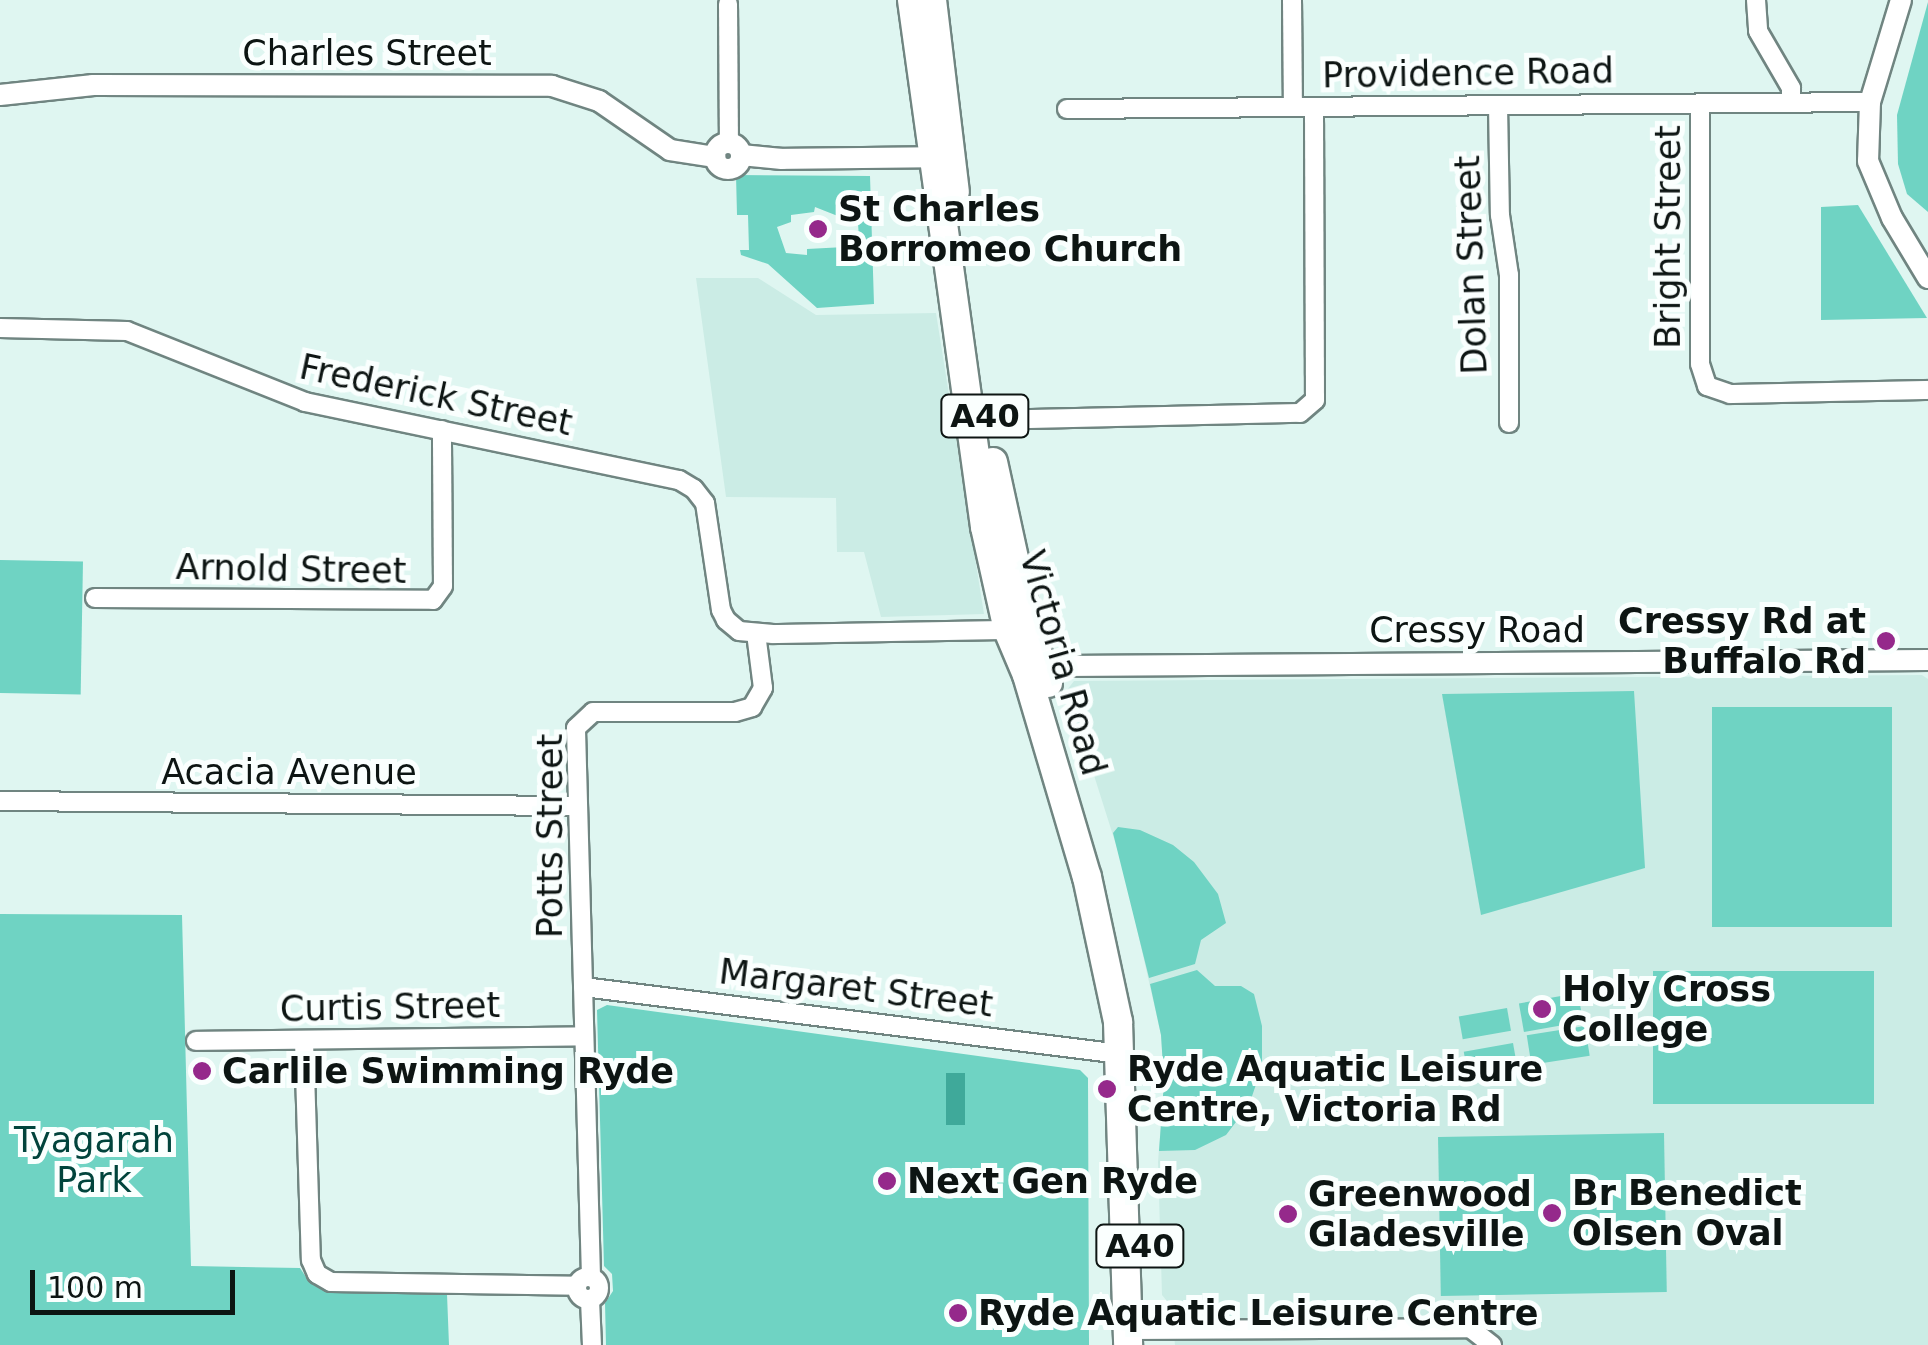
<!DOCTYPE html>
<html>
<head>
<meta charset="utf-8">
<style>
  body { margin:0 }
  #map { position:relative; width:1928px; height:1345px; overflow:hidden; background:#dff6f1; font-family:"DejaVu Sans",sans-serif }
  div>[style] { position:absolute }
  .built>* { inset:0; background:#cbece5 }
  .green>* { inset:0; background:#6fd3c3; transform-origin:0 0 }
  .water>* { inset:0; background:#3fa99a; transform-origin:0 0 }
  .roads { filter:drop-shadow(2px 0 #708581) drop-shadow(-2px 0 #708581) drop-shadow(0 2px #708581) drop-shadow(0 -2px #708581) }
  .minor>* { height:18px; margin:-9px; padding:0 9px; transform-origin:9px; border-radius:9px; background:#fff }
  .minor>.ring { margin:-9px; padding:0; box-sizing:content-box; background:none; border:18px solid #fff; border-radius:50% }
  .tertiary>* { height:20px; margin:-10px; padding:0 10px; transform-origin:10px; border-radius:10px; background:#fff }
  .tertiary>.ring { margin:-10px; padding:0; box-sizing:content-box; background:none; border:20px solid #fff; border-radius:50% }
  .trunk>* { height:28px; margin:-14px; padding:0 14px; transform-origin:14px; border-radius:14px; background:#fff }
  .dots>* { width:28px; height:28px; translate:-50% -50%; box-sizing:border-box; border:5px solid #fafffe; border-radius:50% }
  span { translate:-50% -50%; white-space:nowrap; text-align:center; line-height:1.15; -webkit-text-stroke:10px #fafffe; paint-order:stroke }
  .shield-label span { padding:2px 8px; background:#fafffe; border:2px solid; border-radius:8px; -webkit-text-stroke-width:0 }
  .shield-label { font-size:32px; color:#0d1513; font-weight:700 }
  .street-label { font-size:35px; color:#0d1513 }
  .poi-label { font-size:35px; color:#0d1513; font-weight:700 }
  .left { translate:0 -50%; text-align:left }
  .right { translate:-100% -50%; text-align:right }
  .park-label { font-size:35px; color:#01443c }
  .scale { position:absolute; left:30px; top:1270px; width:205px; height:45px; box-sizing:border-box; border:5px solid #0d1513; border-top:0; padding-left:12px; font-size:30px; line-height:35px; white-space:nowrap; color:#0d1513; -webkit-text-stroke:8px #fafffe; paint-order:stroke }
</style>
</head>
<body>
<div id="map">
  <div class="built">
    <div style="clip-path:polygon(696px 278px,758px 278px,816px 315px,936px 313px,984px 614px,881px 617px,864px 552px,837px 552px,836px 498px,726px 497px)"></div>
    <div style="clip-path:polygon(1922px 675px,1928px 679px,1928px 1345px,1175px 1345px,1171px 1306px,1162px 1295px,1158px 1162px,1164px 1082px,1161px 1035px,1123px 867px,1067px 690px,1074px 681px)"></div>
  </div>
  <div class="green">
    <div style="clip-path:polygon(1928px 2px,1928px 212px,1907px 194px,1898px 164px,1897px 115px)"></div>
    <div style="clip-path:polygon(evenodd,736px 175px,870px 176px,874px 304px,817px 308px,768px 264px,741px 255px,740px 250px,749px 250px,748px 215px,737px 215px,736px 175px,815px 207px,858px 224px,859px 237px,845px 242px,845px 247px,807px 249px,807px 255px,786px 253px,777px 227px,791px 222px,791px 215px,814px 212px,815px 207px)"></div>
    <div style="clip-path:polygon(1858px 205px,1927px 318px,1821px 320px,1821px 207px)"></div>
    <div style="left:0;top:560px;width:83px;height:133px;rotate:1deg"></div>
    <div style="clip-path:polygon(1634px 691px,1645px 868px,1481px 915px,1442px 694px)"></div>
    <div style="left:1712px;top:707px;width:180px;height:220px"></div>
    <div style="clip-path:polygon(1118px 827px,1140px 830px,1173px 845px,1194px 862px,1218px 894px,1226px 923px,1201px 940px,1195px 964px,1149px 978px,1113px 833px)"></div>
    <div style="clip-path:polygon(0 914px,182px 915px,191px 1266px,300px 1268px,308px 1280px,335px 1290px,447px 1294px,449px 1345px,0 1345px)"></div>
    <div style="clip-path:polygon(1197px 970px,1215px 986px,1241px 986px,1254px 994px,1262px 1026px,1262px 1067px,1249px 1105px,1226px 1135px,1195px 1150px,1159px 1151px,1164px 1082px,1161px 1035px,1150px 984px)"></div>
    <div style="left:1653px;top:971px;width:221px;height:133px"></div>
    <div style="left:1578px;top:993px;width:29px;height:60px;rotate:80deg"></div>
    <div style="clip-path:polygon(607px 1005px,1080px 1070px,1088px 1078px,1089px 1345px,606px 1345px,605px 1303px,613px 1291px,612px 1274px,604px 1266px,597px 1010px)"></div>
    <div style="left:1507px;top:1008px;width:23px;height:49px;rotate:80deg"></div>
    <div style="left:1585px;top:1026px;width:30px;height:59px;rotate:81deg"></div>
    <div style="left:1513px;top:1043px;width:23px;height:50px;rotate:80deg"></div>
    <div style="left:1664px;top:1133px;width:159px;height:226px;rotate:89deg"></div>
  </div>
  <div class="water">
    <div style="left:946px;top:1073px;width:19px;height:52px"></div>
  </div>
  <div class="roads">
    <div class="minor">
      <div style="left:1292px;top:0;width:107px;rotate:89.5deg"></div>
      <div style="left:1756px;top:0;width:31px;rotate:86deg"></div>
      <div style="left:1758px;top:31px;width:66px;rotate:59.9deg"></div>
      <div style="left:1791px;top:88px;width:14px;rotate:90deg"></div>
      <div style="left:728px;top:4px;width:139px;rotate:89.6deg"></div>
      <div style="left:1700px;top:103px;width:261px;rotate:90deg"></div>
      <div style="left:1700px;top:364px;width:23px;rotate:72deg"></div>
      <div style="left:1707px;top:386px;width:24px;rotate:19deg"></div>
      <div style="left:1730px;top:394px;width:198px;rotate:-1.2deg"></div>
      <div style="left:1498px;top:105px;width:110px;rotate:89deg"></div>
      <div style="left:1500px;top:215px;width:61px;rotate:81.5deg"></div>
      <div style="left:1509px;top:275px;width:148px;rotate:90deg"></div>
      <div style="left:1067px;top:109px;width:803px;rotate:-0.5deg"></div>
      <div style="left:0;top:328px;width:127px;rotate:1.4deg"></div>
      <div style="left:127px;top:331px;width:192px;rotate:21.7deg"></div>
      <div style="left:305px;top:402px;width:382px;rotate:11.8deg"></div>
      <div style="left:679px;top:480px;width:17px;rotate:31deg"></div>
      <div style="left:694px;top:489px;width:18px;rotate:52deg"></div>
      <div style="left:705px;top:503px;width:108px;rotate:81.5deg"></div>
      <div style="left:721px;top:610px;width:11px;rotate:63deg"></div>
      <div style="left:726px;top:620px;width:17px;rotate:40deg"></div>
      <div style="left:739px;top:631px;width:34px;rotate:5deg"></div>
      <div style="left:773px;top:634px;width:235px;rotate:-1deg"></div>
      <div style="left:986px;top:420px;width:314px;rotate:-1.3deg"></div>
      <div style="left:1300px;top:413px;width:20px;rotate:-41deg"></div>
      <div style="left:1315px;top:400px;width:293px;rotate:-90.2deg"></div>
      <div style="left:95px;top:598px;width:338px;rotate:0.3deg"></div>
      <div style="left:433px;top:600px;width:17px;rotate:-54deg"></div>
      <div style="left:443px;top:586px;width:156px;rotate:-90.4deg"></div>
      <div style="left:0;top:801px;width:577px;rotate:0.5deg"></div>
      <div style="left:583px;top:987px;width:542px;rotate:7.1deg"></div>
      <div style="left:196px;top:1041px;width:388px;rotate:-0.7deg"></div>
      <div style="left:304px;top:1041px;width:219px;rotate:88.2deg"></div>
      <div style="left:311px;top:1260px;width:15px;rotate:67deg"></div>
      <div style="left:317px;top:1274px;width:16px;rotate:30deg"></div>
      <div style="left:331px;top:1282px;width:246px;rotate:0.9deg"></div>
      <div class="ring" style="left:577px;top:1277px;width:4px;height:4px"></div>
      <div style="left:591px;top:1277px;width:549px;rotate:-91.57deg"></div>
      <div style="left:576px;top:728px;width:23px;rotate:-43deg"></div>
      <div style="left:593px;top:712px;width:142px"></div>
      <div style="left:735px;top:712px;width:18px;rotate:-16deg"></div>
      <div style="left:752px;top:707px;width:22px;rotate:-60deg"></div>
      <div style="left:763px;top:688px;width:55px;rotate:-97.3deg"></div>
      <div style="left:590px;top:1300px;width:45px;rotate:87.5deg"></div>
      <div style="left:1128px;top:1330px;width:342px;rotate:-0.3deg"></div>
      <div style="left:1470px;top:1328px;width:28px;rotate:38deg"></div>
    </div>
    <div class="tertiary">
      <div style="left:1901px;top:0;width:107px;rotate:106.9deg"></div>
      <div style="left:1870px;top:102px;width:59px;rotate:91.9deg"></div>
      <div style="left:1868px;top:161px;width:62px;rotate:67.2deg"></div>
      <div style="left:1892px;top:218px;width:70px;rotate:59deg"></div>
      <div style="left:0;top:95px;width:94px;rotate:-6.1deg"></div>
      <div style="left:93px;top:85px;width:459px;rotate:0.1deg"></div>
      <div style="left:552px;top:86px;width:49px;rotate:17.7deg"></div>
      <div style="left:599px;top:101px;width:86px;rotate:34.6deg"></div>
      <div style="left:670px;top:150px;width:46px;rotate:8.8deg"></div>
      <div class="ring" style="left:715px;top:143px;width:6px;height:6px"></div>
      <div style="left:741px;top:155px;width:41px;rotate:5.6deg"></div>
      <div style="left:782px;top:159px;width:161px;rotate:-0.7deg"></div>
      <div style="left:1031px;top:674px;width:35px;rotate:-13deg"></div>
      <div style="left:1065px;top:666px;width:863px;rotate:-0.4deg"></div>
    </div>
    <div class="trunk">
      <div style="left:912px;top:0;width:532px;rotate:82.11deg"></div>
      <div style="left:985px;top:527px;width:106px;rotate:77.4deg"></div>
      <div style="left:1008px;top:630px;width:49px;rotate:67.1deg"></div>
      <div style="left:1027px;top:675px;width:211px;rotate:73.5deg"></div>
      <div style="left:1087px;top:877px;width:148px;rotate:77.9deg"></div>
      <div style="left:1118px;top:1022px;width:323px;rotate:88.2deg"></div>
      <div style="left:932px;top:0;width:193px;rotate:83.2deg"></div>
      <div style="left:993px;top:462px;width:173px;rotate:77.7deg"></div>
      <div style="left:1030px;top:631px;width:55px;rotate:70.9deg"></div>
    </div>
  </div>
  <div class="dots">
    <div style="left:818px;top:229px;background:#95298b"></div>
    <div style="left:1886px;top:641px;background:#95298b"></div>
    <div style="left:1542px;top:1009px;background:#95298b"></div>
    <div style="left:202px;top:1071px;background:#95298b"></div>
    <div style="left:1107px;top:1089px;background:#95298b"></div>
    <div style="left:887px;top:1181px;background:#95298b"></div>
    <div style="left:1552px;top:1213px;background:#95298b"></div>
    <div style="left:1288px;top:1214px;background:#95298b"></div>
    <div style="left:958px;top:1313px;background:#95298b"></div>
  </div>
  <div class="shield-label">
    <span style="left:985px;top:416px">A40</span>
    <span style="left:1140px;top:1246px">A40</span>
  </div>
  <div class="street-label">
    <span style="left:367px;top:53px">Charles Street</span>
    <span style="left:1468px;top:73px;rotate:-1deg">Providence Road</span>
    <span style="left:1668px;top:237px;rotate:-90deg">Bright Street</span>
    <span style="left:1471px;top:265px;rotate:-92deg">Dolan Street</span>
    <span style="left:436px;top:395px;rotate:12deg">Frederick Street</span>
    <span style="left:291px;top:569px;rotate:1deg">Arnold Street</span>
    <span style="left:1477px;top:630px">Cressy Road</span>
    <span style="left:1063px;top:663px;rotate:74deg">Victoria Road</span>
    <span style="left:289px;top:772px">Acacia Avenue</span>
    <span style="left:550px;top:836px;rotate:-90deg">Potts Street</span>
    <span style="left:856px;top:988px;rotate:7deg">Margaret Street</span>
    <span style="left:390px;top:1007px;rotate:-1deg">Curtis Street</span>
  </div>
  <div class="poi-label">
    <span class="left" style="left:838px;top:229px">St Charles<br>Borromeo Church</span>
    <span class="right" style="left:1866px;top:641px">Cressy Rd at<br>Buffalo Rd</span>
    <span class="left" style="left:1562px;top:1009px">Holy Cross<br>College</span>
    <span class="left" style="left:1127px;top:1089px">Ryde Aquatic Leisure<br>Centre, Victoria Rd</span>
    <span class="left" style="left:222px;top:1071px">Carlile Swimming Ryde</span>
    <span class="left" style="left:907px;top:1181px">Next Gen Ryde</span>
    <span class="left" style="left:1572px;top:1213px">Br Benedict<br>Olsen Oval</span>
    <span class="left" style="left:1308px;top:1214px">Greenwood<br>Gladesville</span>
    <span class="left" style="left:978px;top:1313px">Ryde Aquatic Leisure Centre</span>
  </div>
  <div class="park-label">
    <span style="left:94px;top:1160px">Tyagarah<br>Park</span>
  </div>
  <div class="scale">100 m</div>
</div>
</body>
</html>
